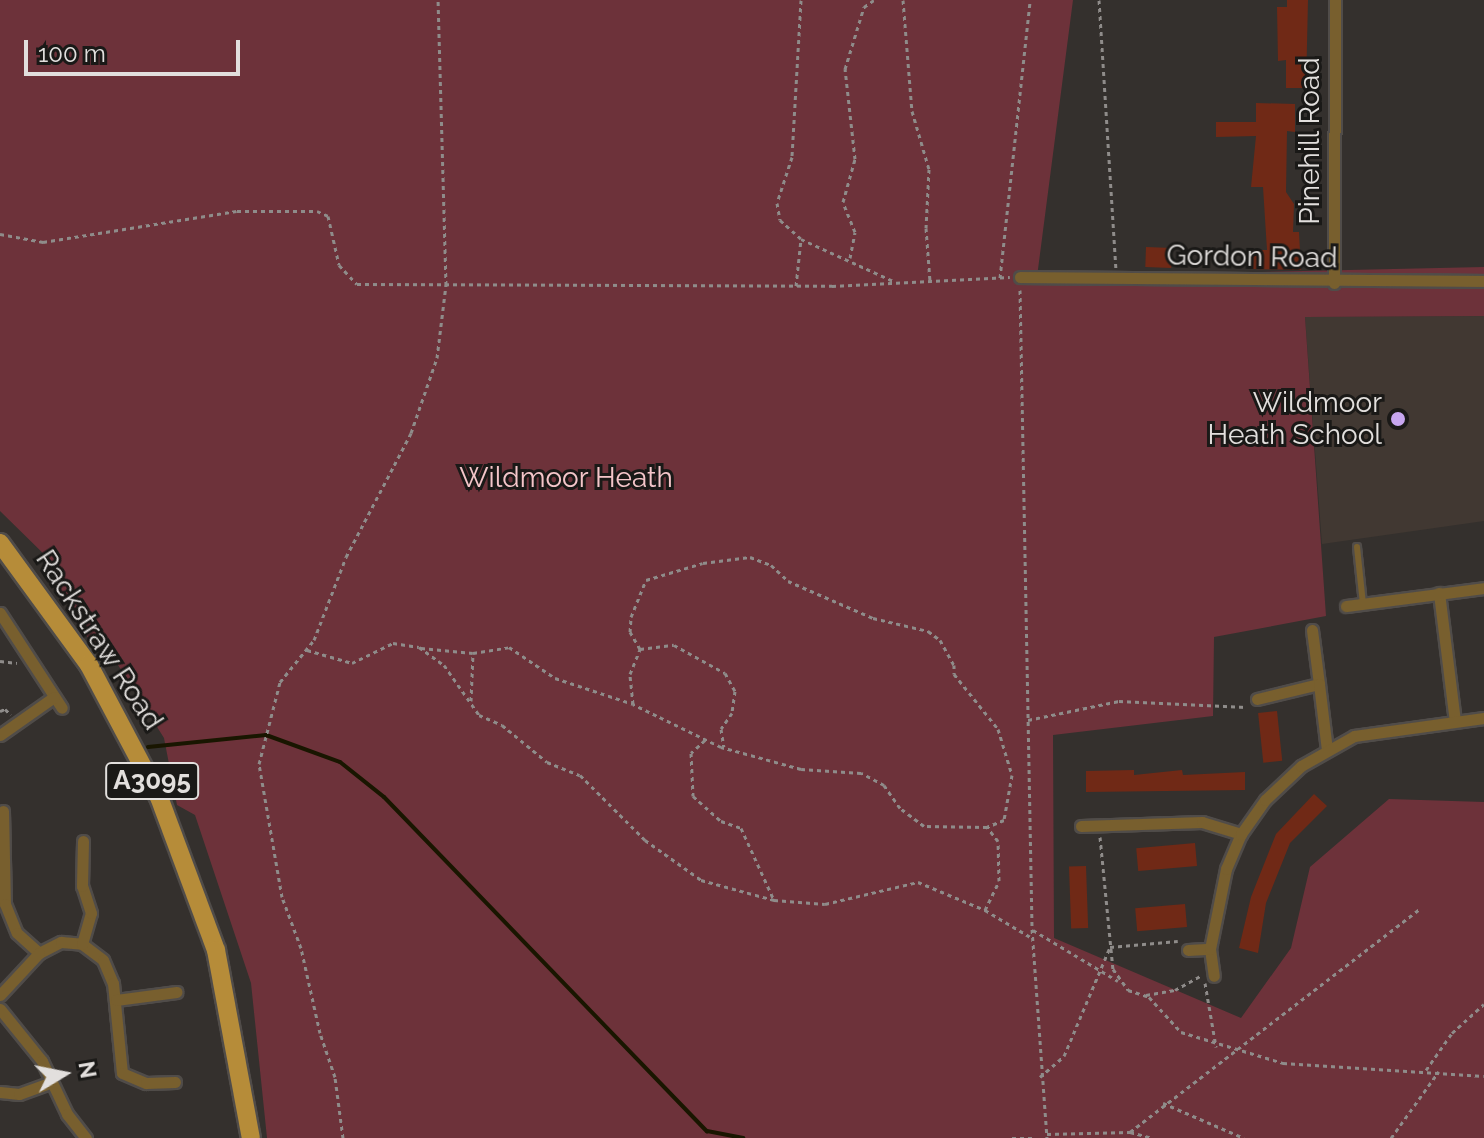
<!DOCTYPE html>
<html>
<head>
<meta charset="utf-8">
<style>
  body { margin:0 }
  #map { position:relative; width:1484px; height:1138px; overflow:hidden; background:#34302d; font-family:Raleway,sans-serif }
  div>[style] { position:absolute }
  .built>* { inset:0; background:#413832 }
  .green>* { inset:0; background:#6d323a }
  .stream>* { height:4px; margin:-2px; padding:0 2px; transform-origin:2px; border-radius:2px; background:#191600 }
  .building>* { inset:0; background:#702916; transform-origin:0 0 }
  .path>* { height:3px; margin-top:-1.5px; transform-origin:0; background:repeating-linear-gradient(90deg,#8f8c8a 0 4px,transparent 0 8px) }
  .roads { filter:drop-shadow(2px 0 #504c49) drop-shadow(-2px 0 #504c49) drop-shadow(0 2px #504c49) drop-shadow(0 -2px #504c49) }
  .lane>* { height:6px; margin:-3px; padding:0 3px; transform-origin:3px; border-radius:3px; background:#785f2e }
  .street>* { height:11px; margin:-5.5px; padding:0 5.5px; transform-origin:5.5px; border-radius:5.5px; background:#785f2e }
  .primary>* { height:18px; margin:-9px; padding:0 9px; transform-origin:9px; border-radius:9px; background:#b68c39 }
  .dots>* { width:22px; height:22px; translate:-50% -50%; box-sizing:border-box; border:4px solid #1a1917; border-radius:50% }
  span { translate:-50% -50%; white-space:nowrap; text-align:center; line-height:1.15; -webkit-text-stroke:6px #1a1917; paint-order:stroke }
  .shield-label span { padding:2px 6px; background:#1a1917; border:2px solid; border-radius:6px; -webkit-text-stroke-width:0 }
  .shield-label { font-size:26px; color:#e2dfdd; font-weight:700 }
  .street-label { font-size:28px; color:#e2dfdd }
  .poi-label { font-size:28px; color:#e2dfdd }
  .right { translate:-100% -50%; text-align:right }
  .park-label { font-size:28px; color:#f4c5c9 }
  .north { position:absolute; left:24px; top:1034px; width:80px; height:80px; -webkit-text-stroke:6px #1a1917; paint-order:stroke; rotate:80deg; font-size:22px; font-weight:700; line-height:32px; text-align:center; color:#e2dfdd }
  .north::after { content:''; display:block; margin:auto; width:28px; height:36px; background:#e2dfdd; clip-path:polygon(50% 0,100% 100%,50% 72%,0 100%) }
  .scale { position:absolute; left:24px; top:40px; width:216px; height:36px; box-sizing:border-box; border:4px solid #e2dfdd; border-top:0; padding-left:10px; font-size:24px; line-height:28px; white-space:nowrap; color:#e2dfdd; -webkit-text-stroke:6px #1a1917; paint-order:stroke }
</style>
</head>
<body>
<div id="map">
  <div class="built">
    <div style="clip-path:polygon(1484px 316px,1484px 521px,1322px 544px,1305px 317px)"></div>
  </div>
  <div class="green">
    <div style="clip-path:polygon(0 0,1073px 0,1037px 277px,1484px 267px,1484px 316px,1305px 317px,1326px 616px,1214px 637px,1213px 716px,1053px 735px,1054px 938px,1241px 1018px,1291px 948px,1310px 867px,1389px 799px,1484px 802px,1484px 1138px,267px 1138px,251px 983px,195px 815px,177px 805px,164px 738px,108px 649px,88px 638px,58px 586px,65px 582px,53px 563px,0 511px)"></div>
  </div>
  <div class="stream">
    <div style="left:148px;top:747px;width:119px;rotate:-5.8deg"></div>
    <div style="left:266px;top:735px;width:79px;rotate:20deg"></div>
    <div style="left:340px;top:762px;width:56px;rotate:38.5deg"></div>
    <div style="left:384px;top:797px;width:465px;rotate:46deg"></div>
    <div style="left:707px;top:1131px;width:37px;rotate:11deg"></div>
  </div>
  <div class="building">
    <div style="clip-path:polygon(1287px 0,1308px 0,1306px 88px,1286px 88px,1286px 60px,1278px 61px,1277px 7px,1287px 7px)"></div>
    <div style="clip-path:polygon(1256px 103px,1295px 104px,1295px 132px,1287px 131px,1286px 192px,1294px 204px,1293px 232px,1299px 232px,1301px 270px,1252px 269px,1253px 250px,1267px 250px,1263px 187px,1251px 187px,1256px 136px,1216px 137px,1216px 122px,1256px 122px)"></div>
    <div style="left:1146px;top:247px;width:26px;height:20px;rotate:2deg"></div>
    <div style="left:1277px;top:711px;width:50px;height:19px;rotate:84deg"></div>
    <div style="clip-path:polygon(1134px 770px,1134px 775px,1182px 770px,1183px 775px,1245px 772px,1245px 790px,1086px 792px,1086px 771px)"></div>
    <div style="clip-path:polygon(1314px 794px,1327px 806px,1290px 843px,1266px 903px,1258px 953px,1239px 948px,1251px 897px,1276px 834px)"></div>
    <div style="left:1195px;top:843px;width:23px;height:59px;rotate:85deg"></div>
    <div style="left:1086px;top:866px;width:62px;height:17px;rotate:88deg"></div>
    <div style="left:1185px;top:904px;width:23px;height:50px;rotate:85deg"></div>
  </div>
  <div class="path">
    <div style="left:801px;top:0;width:157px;rotate:93.3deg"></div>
    <div style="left:792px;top:157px;width:48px;rotate:108.1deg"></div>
    <div style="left:777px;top:203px;width:17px;rotate:80deg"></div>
    <div style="left:780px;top:220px;width:28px;rotate:42deg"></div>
    <div style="left:801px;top:239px;width:101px;rotate:24.5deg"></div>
    <div style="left:903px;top:0;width:111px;rotate:85.4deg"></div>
    <div style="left:912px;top:111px;width:60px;rotate:73.7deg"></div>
    <div style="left:929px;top:169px;width:59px;rotate:92.9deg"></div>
    <div style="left:926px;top:228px;width:53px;rotate:85.7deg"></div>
    <div style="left:1099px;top:0;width:269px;rotate:86.4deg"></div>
    <div style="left:0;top:234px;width:44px;rotate:10.5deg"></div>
    <div style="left:43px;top:242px;width:196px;rotate:-9.1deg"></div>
    <div style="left:237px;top:211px;width:80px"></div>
    <div style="left:317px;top:211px;width:12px;rotate:24deg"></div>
    <div style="left:328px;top:216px;width:50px;rotate:77.3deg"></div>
    <div style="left:339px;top:265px;width:26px;rotate:47deg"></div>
    <div style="left:357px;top:284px;width:475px;rotate:0.2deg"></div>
    <div style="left:832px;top:286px;width:178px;rotate:-2.9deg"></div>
    <div style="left:850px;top:258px;width:26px;rotate:-79deg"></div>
    <div style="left:855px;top:232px;width:32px;rotate:-112deg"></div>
    <div style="left:843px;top:202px;width:45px;rotate:-74.4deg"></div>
    <div style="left:855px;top:159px;width:91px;rotate:-96.3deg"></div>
    <div style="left:845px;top:69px;width:65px;rotate:-73deg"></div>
    <div style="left:864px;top:7px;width:12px;rotate:-35deg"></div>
    <div style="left:1000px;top:278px;width:280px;rotate:-83.8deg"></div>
    <div style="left:796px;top:286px;width:47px;rotate:-83.9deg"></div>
    <div style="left:1020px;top:290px;width:639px;rotate:88.92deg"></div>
    <div style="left:1032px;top:929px;width:210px;rotate:85.9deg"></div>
    <div style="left:750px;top:557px;width:22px;rotate:21deg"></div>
    <div style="left:771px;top:565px;width:23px;rotate:43deg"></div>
    <div style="left:788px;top:581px;width:93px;rotate:23.5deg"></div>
    <div style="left:873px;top:618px;width:57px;rotate:13.3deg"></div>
    <div style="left:928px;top:631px;width:15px;rotate:37deg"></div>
    <div style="left:940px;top:640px;width:29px;rotate:61deg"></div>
    <div style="left:954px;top:665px;width:9px;rotate:90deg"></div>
    <div style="left:954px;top:674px;width:70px;rotate:51.3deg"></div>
    <div style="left:998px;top:729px;width:48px;rotate:73.1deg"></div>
    <div style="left:1012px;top:775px;width:46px;rotate:100.1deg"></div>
    <div style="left:1004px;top:820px;width:18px;rotate:158deg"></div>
    <div style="left:987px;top:827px;width:63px;rotate:-179.1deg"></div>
    <div style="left:924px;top:826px;width:30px;rotate:-143deg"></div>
    <div style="left:900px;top:808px;width:28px;rotate:-125deg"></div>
    <div style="left:884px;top:785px;width:26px;rotate:-152deg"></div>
    <div style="left:861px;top:773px;width:60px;rotate:-176.2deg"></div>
    <div style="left:801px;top:769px;width:83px;rotate:-164.6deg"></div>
    <div style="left:721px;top:747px;width:98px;rotate:-154deg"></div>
    <div style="left:633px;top:704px;width:30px;rotate:-96deg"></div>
    <div style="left:630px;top:674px;width:27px;rotate:-68deg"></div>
    <div style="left:640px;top:649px;width:20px;rotate:-120deg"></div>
    <div style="left:630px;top:632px;width:15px;rotate:-86deg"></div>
    <div style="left:631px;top:617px;width:40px;rotate:-68deg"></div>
    <div style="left:646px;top:580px;width:59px;rotate:-16.6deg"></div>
    <div style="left:703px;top:563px;width:47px;rotate:-7.3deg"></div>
    <div style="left:421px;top:648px;width:52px;rotate:5.5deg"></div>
    <div style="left:640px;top:649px;width:34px;rotate:-7deg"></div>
    <div style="left:674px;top:645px;width:58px;rotate:28.8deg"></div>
    <div style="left:725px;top:673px;width:21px;rotate:61deg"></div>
    <div style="left:735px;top:691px;width:22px;rotate:98deg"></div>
    <div style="left:732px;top:713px;width:19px;rotate:125deg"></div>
    <div style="left:721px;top:729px;width:18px;rotate:81deg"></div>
    <div style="left:307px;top:650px;width:47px;rotate:16.1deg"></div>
    <div style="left:352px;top:663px;width:46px;rotate:-26deg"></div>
    <div style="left:393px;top:643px;width:26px;rotate:9deg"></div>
    <div style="left:419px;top:647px;width:31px;rotate:36deg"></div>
    <div style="left:444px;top:665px;width:61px;rotate:55deg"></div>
    <div style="left:479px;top:715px;width:25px;rotate:23deg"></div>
    <div style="left:502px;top:725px;width:58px;rotate:39.4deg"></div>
    <div style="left:547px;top:762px;width:35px;rotate:22deg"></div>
    <div style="left:580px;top:775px;width:92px;rotate:45deg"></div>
    <div style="left:645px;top:840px;width:69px;rotate:35.5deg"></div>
    <div style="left:701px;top:880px;width:76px;rotate:15.3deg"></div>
    <div style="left:774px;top:900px;width:51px;rotate:4.5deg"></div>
    <div style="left:825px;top:904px;width:96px;rotate:-13.3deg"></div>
    <div style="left:918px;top:882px;width:73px;rotate:22.7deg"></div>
    <div style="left:985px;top:910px;width:55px;rotate:30.8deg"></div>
    <div style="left:0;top:661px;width:17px;rotate:7deg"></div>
    <div style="left:471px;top:701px;width:48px;rotate:-87.6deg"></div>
    <div style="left:473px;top:653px;width:36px;rotate:-9deg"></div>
    <div style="left:509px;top:647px;width:55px;rotate:34deg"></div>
    <div style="left:555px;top:678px;width:82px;rotate:18.4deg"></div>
    <div style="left:0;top:711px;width:5px;rotate:-22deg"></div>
    <div style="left:5px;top:709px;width:8px;rotate:45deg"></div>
    <div style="left:1028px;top:720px;width:93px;rotate:-11.8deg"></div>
    <div style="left:1119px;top:701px;width:127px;rotate:2.7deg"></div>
    <div style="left:705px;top:740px;width:19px;rotate:137deg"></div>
    <div style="left:691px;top:753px;width:43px;rotate:87.3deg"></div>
    <div style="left:693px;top:796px;width:38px;rotate:42deg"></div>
    <div style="left:721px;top:821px;width:21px;rotate:19deg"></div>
    <div style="left:741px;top:828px;width:79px;rotate:65.4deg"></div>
    <div style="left:1100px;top:837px;width:133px;rotate:84.4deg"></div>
    <div style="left:1113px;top:969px;width:26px;rotate:54deg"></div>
    <div style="left:1128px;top:990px;width:22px;rotate:18deg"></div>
    <div style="left:1149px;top:997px;width:47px;rotate:47.6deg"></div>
    <div style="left:1181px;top:1032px;width:107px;rotate:16.9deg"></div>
    <div style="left:1283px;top:1063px;width:201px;rotate:3.7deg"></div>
    <div style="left:985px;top:910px;width:32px;rotate:-64deg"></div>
    <div style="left:999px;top:881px;width:40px;rotate:-91.4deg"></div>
    <div style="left:998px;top:841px;width:18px;rotate:-128deg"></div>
    <div style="left:1033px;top:930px;width:99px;rotate:31deg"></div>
    <div style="left:1110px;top:947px;width:68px;rotate:-5deg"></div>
    <div style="left:1205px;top:983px;width:65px;rotate:80.2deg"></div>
    <div style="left:1146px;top:995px;width:29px;rotate:-10deg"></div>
    <div style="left:1175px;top:990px;width:31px;rotate:-29deg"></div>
    <div style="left:1426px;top:1070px;width:45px;rotate:-54.9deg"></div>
    <div style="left:1452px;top:1033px;width:43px;rotate:-42.2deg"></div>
    <div style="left:1040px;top:1077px;width:32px;rotate:-41deg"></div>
    <div style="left:1064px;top:1056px;width:118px;rotate:-67.1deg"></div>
    <div style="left:1163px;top:1103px;width:88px;rotate:23.4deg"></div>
    <div style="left:1130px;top:1132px;width:366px;rotate:-37.6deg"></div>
    <div style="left:1047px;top:1134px;width:83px;rotate:-1.4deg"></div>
    <div style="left:1130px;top:1132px;width:24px;rotate:15deg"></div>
    <div style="left:343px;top:1138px;width:62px;rotate:-97.5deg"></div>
    <div style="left:335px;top:1077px;width:46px;rotate:-108.8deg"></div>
    <div style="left:320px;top:1033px;width:87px;rotate:-102.6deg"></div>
    <div style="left:301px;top:948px;width:54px;rotate:-110.4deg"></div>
    <div style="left:282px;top:897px;width:135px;rotate:-99.8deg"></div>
    <div style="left:259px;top:764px;width:85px;rotate:-75.6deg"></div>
    <div style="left:280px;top:682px;width:54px;rotate:-51deg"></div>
    <div style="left:314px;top:640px;width:89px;rotate:-68.9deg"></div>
    <div style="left:346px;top:557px;width:140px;rotate:-62.3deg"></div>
    <div style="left:411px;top:433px;width:79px;rotate:-70.9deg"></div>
    <div style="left:437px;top:358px;width:74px;rotate:-83deg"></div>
    <div style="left:446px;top:285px;width:285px;rotate:-91.6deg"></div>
    <div style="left:1012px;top:1138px;width:20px"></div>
    <div style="left:1391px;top:1138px;width:82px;rotate:-54.4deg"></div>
  </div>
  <div class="roads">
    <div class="lane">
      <div style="left:1357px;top:547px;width:57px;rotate:84deg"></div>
    </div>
    <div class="street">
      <div style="left:1020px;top:277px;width:464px;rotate:0.5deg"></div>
      <div style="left:1334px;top:283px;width:283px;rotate:-89.8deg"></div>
      <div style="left:1439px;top:593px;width:129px;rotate:82.9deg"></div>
      <div style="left:1346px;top:606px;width:139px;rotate:-7.4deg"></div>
      <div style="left:0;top:613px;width:113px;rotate:56.9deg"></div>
      <div style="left:1312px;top:630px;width:54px;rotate:82.6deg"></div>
      <div style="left:1257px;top:699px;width:64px;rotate:-13.6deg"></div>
      <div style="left:1319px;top:684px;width:66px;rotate:83.1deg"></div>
      <div style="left:0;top:735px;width:66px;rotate:-35.1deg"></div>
      <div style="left:3px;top:811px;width:93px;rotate:88.8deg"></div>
      <div style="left:5px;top:904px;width:31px;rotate:68deg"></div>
      <div style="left:17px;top:933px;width:30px;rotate:42deg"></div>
      <div style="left:39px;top:953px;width:25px;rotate:-27deg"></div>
      <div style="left:61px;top:942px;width:21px;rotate:5deg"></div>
      <div style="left:82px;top:944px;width:26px;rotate:37deg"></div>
      <div style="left:103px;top:960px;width:25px;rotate:67deg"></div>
      <div style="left:113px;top:983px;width:90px;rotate:84.3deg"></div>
      <div style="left:122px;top:1073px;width:26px;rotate:23deg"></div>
      <div style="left:146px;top:1083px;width:29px;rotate:-2deg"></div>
      <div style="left:1081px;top:826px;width:121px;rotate:-1.9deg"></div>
      <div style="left:1202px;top:822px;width:41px;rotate:17.1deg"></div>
      <div style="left:82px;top:944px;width:32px;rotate:-74deg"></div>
      <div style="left:91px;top:913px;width:28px;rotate:-108deg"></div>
      <div style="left:82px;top:886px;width:45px;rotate:-88.7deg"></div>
      <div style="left:1210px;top:949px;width:27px;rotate:82deg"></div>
      <div style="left:1188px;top:950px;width:22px;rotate:-3deg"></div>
      <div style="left:1210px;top:949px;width:82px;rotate:-78.7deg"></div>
      <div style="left:1226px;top:869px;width:38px;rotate:-67deg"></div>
      <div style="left:1241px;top:834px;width:42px;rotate:-54.8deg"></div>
      <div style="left:1265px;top:800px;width:50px;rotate:-43.4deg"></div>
      <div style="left:1301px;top:766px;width:61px;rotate:-29.5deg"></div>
      <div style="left:1354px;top:736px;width:131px;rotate:-7.9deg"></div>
      <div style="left:0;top:995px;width:57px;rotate:-47.1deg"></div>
      <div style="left:116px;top:1000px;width:61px;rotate:-7.6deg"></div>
      <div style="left:0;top:1009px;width:67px;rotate:51.1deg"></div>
      <div style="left:42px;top:1061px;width:59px;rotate:64.7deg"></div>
      <div style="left:67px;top:1114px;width:31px;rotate:52deg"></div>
      <div style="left:0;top:1092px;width:19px;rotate:6deg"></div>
      <div style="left:19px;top:1094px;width:33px;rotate:-20deg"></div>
    </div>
    <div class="primary">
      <div style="left:0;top:543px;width:151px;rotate:53.9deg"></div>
      <div style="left:89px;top:665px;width:149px;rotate:62.1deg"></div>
      <div style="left:159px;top:797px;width:163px;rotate:69.6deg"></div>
      <div style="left:216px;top:950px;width:191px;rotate:79.5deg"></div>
    </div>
  </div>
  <div class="dots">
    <div style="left:1398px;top:419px;background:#c7a6ef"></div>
  </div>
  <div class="shield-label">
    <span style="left:152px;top:781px">A3095</span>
  </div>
  <div class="street-label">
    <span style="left:1310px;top:141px;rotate:-90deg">Pinehill Road</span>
    <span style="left:1252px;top:257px;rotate:1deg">Gordon Road</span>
    <span style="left:99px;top:640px;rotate:57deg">Rackstraw Road</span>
  </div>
  <div class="poi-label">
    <span class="right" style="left:1382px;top:419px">Wildmoor<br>Heath School</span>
  </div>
  <div class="park-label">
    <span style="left:566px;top:478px">Wildmoor Heath</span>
  </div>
  <div class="north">N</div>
  <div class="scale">100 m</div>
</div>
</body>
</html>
